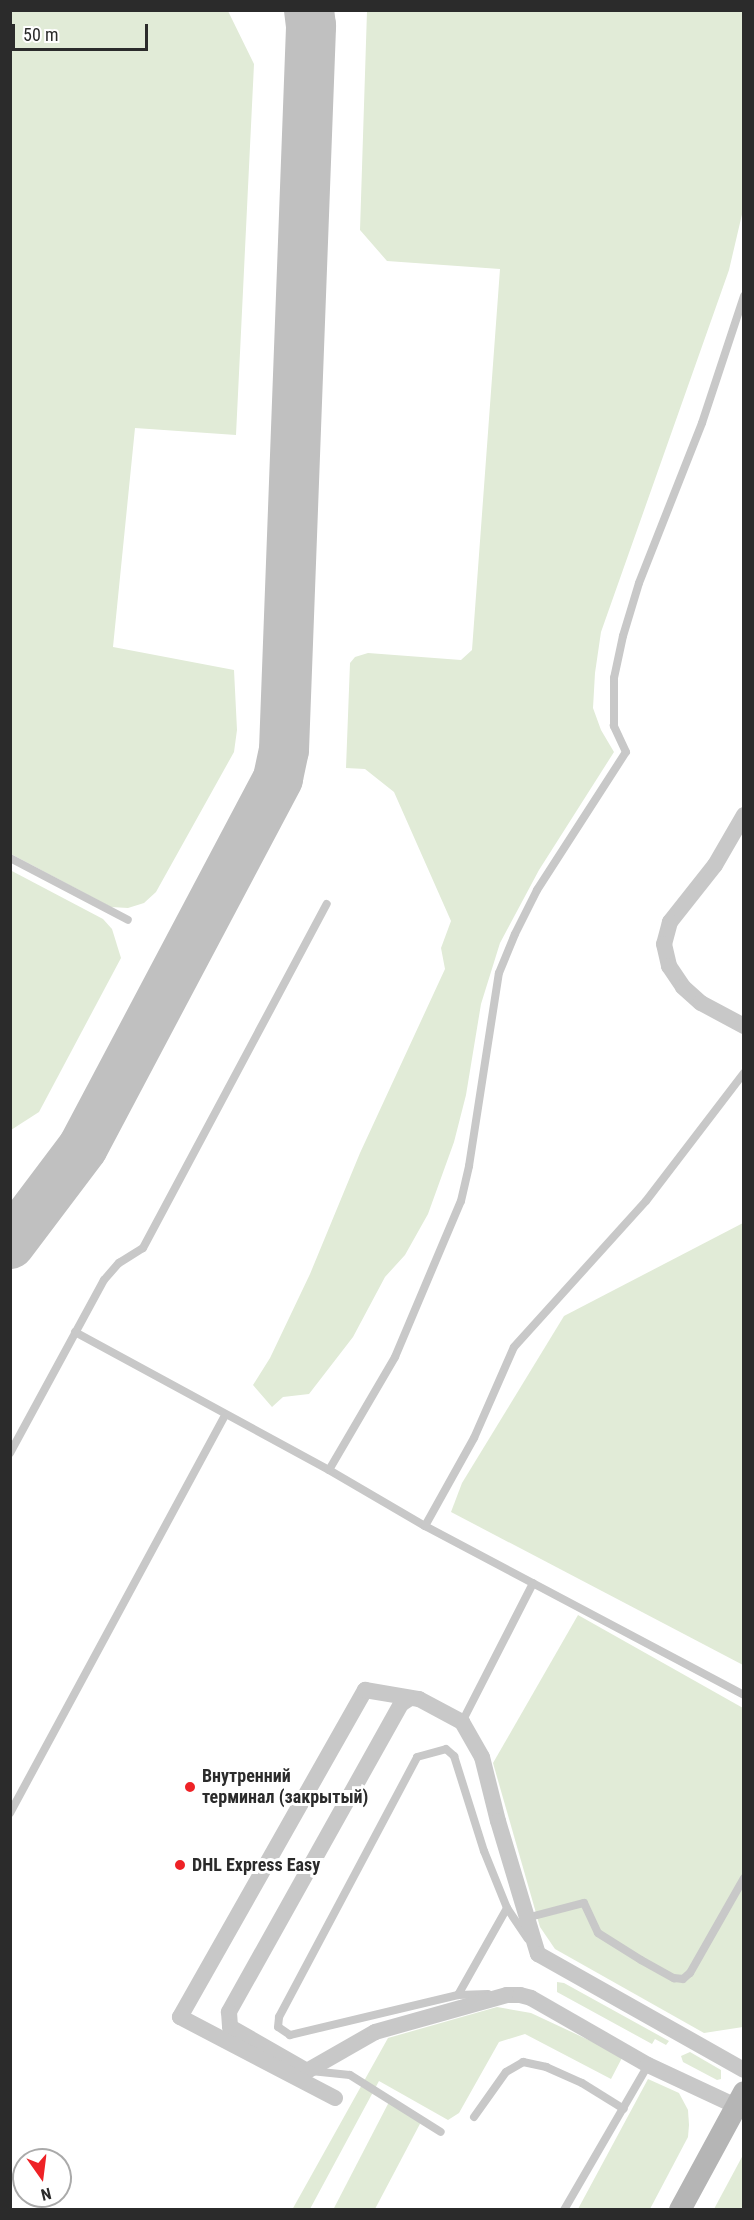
<!DOCTYPE html>
<html>
<head>
<meta charset="utf-8">
<style>
  body { margin:0 }
  #map { position:relative; width:754px; height:2220px; overflow:hidden; background:#fff; font-family:"Roboto Condensed",sans-serif }
  div>[style] { position:absolute }
  .green>* { inset:0; background:#e1ebd7 }
  .taxiway>* { height:50px; margin:-25px; padding:0 25px; transform-origin:25px; border-radius:25px; background:#c0c0c0 }
  .lane>* { height:8px; margin:-4px; padding:0 4px; transform-origin:4px; border-radius:4px; background:#c8c8c8 }
  .street>* { height:16px; margin:-8px; padding:0 8px; transform-origin:8px; border-radius:8px; background:#c8c8c8 }
  .secondary>* { height:22px; margin:-11px; padding:0 11px; transform-origin:11px; border-radius:11px; background:#b5b5b5 }
  .dots>* { width:16px; height:16px; translate:-50% -50%; box-sizing:border-box; border:3px solid #fff; border-radius:50% }
  span { translate:-50% -50%; white-space:nowrap; text-align:center; line-height:1.15; -webkit-text-stroke:6px #fff; paint-order:stroke }
  .poi-label { font-size:18px; color:#2b2b2b; font-weight:700 }
  .left { translate:0 -50%; text-align:left }
  .frame { position:absolute; inset:0; border:12px solid #2b2b2b; pointer-events:none }
  .north { position:absolute; left:12px; top:2148px; width:60px; height:60px; box-sizing:border-box; background:#fff; border:2px solid #aaa; border-radius:50%; rotate:166deg; font-size:16px; font-weight:700; line-height:24px; text-align:center; color:#2b2b2b }
  .north::after { content:''; display:block; margin:auto; width:21px; height:27px; background:#ee2226; clip-path:polygon(50% 0,100% 100%,50% 72%,0 100%) }
  .scale { position:absolute; left:12px; top:24px; width:136px; height:27px; box-sizing:border-box; border:3px solid #2b2b2b; border-top:0; padding-left:8px; font-size:18px; line-height:21px; white-space:nowrap; color:#2b2b2b; -webkit-text-stroke:4px #fff; paint-order:stroke }
</style>
</head>
<body>
<div id="map">
  <div class="green">
    <div style="clip-path:polygon(10px 11px,228px 11px,254px 64px,236px 435px,135px 428px,113px 647px,234px 670px,237px 730px,234px 752px,156px 892px,144px 903px,128px 908px,111px 907px,11px 854px)"></div>
    <div style="clip-path:polygon(367px 11px,743px 11px,743px 210px,729px 270px,601px 632px,595px 673px,593px 708px,601px 730px,614px 752px,539px 870px,500px 943px,481px 1004px,466px 1095px,454px 1142px,428px 1214px,405px 1255px,385px 1277px,353px 1337px,309px 1394px,283px 1397px,272px 1407px,253px 1385px,270px 1358px,310px 1274px,360px 1153px,445px 969px,441px 948px,451px 921px,394px 792px,365px 769px,346px 768px,350px 663px,355px 657px,368px 653px,461px 660px,472px 650px,500px 269px,387px 261px,360px 230px)"></div>
    <div style="clip-path:polygon(10px 870px,103px 919px,112px 929px,121px 958px,39px 1112px,11px 1130px)"></div>
    <div style="clip-path:polygon(743px 1223px,743px 1665px,451px 1512px,462px 1483px,564px 1316px)"></div>
    <div style="clip-path:polygon(578px 1615px,743px 1708px,743px 2027px,704px 2033px,555px 1949px,540px 1927px,493px 1763px)"></div>
    <div style="clip-path:polygon(557px 1982px,564px 1983px,669px 2041px,666px 2045px,655px 2039px,652px 2044px,557px 1992px)"></div>
    <div style="clip-path:polygon(497px 2007px,531px 2013px,623px 2056px,611px 2079px,525px 2034px,499px 2042px,459px 2113px,448px 2120px,379px 2081px,310px 2209px,292px 2210px,388px 2038px)"></div>
    <div style="clip-path:polygon(690px 2052px,721px 2070px,721px 2079px,717px 2080px,683px 2062px,681px 2056px)"></div>
    <div style="clip-path:polygon(648px 2079px,679px 2093px,688px 2110px,689px 2125px,688px 2137px,650px 2209px,578px 2209px)"></div>
    <div style="clip-path:polygon(390px 2100px,422px 2120px,375px 2209px,333px 2210px)"></div>
    <div style="clip-path:polygon(743px 2155px,743px 2209px,714px 2209px)"></div>
  </div>
  <div class="taxiway">
    <div style="left:10px;top:1244px;width:121px;rotate:-53deg"></div>
    <div style="left:83px;top:1147px;width:417px;rotate:-62.1deg"></div>
    <div style="left:278px;top:778px;width:29px;rotate:-78deg"></div>
    <div style="left:284px;top:750px;width:725px;rotate:-87.86deg"></div>
    <div style="left:311px;top:26px;width:16px;rotate:-97deg"></div>
  </div>
  <div class="lane">
    <div style="left:10px;top:858px;width:133px;rotate:27.7deg"></div>
    <div style="left:75px;top:1332px;width:289px;rotate:28.5deg"></div>
    <div style="left:329px;top:1470px;width:111px;rotate:30.3deg"></div>
    <div style="left:425px;top:1526px;width:361px;rotate:27.9deg"></div>
    <div style="left:10px;top:1453px;width:197px;rotate:-61.5deg"></div>
    <div style="left:104px;top:1280px;width:23px;rotate:-49deg"></div>
    <div style="left:119px;top:1263px;width:28px;rotate:-32deg"></div>
    <div style="left:143px;top:1248px;width:390px;rotate:-61.9deg"></div>
    <div style="left:329px;top:1470px;width:131px;rotate:-59.7deg"></div>
    <div style="left:395px;top:1357px;width:169px;rotate:-67.1deg"></div>
    <div style="left:461px;top:1201px;width:36px;rotate:-77deg"></div>
    <div style="left:469px;top:1166px;width:195px;rotate:-81.2deg"></div>
    <div style="left:499px;top:973px;width:42px;rotate:-67.7deg"></div>
    <div style="left:515px;top:934px;width:49px;rotate:-63.4deg"></div>
    <div style="left:537px;top:890px;width:164px;rotate:-57.2deg"></div>
    <div style="left:626px;top:752px;width:29px;rotate:-115deg"></div>
    <div style="left:614px;top:726px;width:48px;rotate:-90deg"></div>
    <div style="left:614px;top:678px;width:43px;rotate:-77.9deg"></div>
    <div style="left:623px;top:636px;width:55px;rotate:-73.2deg"></div>
    <div style="left:639px;top:583px;width:172px;rotate:-68.5deg"></div>
    <div style="left:702px;top:423px;width:134px;rotate:-71.7deg"></div>
    <div style="left:425px;top:1526px;width:101px;rotate:-60.9deg"></div>
    <div style="left:474px;top:1438px;width:99px;rotate:-66.3deg"></div>
    <div style="left:514px;top:1347px;width:197px;rotate:-47.9deg"></div>
    <div style="left:646px;top:1201px;width:161px;rotate:-52.6deg"></div>
    <div style="left:462px;top:1722px;width:156px;rotate:-62.9deg"></div>
    <div style="left:10px;top:1813px;width:452px;rotate:-61.6deg"></div>
    <div style="left:526px;top:1918px;width:60px;rotate:-14.5deg"></div>
    <div style="left:584px;top:1903px;width:33px;rotate:65deg"></div>
    <div style="left:598px;top:1933px;width:51px;rotate:32.1deg"></div>
    <div style="left:641px;top:1960px;width:38px;rotate:29deg"></div>
    <div style="left:674px;top:1978px;width:9px;rotate:6deg"></div>
    <div style="left:683px;top:1979px;width:9px;rotate:-41deg"></div>
    <div style="left:690px;top:1973px;width:109px;rotate:-60.4deg"></div>
    <div style="left:488px;top:1994px;width:30px;rotate:178deg"></div>
    <div style="left:458px;top:1995px;width:173px;rotate:166.6deg"></div>
    <div style="left:290px;top:2035px;width:14px;rotate:-146deg"></div>
    <div style="left:278px;top:2027px;width:10px;rotate:-84deg"></div>
    <div style="left:279px;top:2017px;width:294px;rotate:-62deg"></div>
    <div style="left:417px;top:1757px;width:30px;rotate:-15deg"></div>
    <div style="left:446px;top:1749px;width:11px;rotate:41deg"></div>
    <div style="left:454px;top:1756px;width:100px;rotate:72.5deg"></div>
    <div style="left:484px;top:1851px;width:61px;rotate:68deg"></div>
    <div style="left:507px;top:1908px;width:37px;rotate:56deg"></div>
    <div style="left:458px;top:1995px;width:100px;rotate:-60.6deg"></div>
    <div style="left:311px;top:2071px;width:39px;rotate:6deg"></div>
    <div style="left:350px;top:2075px;width:107px;rotate:32.1deg"></div>
    <div style="left:474px;top:2117px;width:55px;rotate:-54.6deg"></div>
    <div style="left:506px;top:2072px;width:20px;rotate:-30deg"></div>
    <div style="left:523px;top:2062px;width:24px;rotate:12deg"></div>
    <div style="left:546px;top:2067px;width:39px;rotate:24deg"></div>
    <div style="left:582px;top:2083px;width:49px;rotate:31.8deg"></div>
    <div style="left:564px;top:2210px;width:168px;rotate:-59.9deg"></div>
  </div>
  <div class="street">
    <div style="left:744px;top:815px;width:58px;rotate:120.1deg"></div>
    <div style="left:715px;top:865px;width:73px;rotate:128.3deg"></div>
    <div style="left:670px;top:922px;width:23px;rotate:105deg"></div>
    <div style="left:664px;top:944px;width:23px;rotate:77deg"></div>
    <div style="left:669px;top:966px;width:25px;rotate:56deg"></div>
    <div style="left:683px;top:987px;width:24px;rotate:42deg"></div>
    <div style="left:701px;top:1003px;width:49px;rotate:28.1deg"></div>
    <div style="left:410px;top:1698px;width:11px;rotate:146deg"></div>
    <div style="left:401px;top:1704px;width:353px;rotate:119.2deg"></div>
    <div style="left:229px;top:2012px;width:15px;rotate:86deg"></div>
    <div style="left:230px;top:2027px;width:89px;rotate:29.7deg"></div>
    <div style="left:307px;top:2071px;width:78px;rotate:-29.8deg"></div>
    <div style="left:375px;top:2032px;width:137px;rotate:-15.7deg"></div>
    <div style="left:507px;top:1995px;width:13px"></div>
    <div style="left:520px;top:1995px;width:11px;rotate:15deg"></div>
    <div style="left:531px;top:1998px;width:135px;rotate:29.8deg"></div>
    <div style="left:648px;top:2065px;width:97px;rotate:25deg"></div>
    <div style="left:335px;top:2098px;width:175px;rotate:-152.4deg"></div>
    <div style="left:180px;top:2017px;width:376px;rotate:-60.5deg"></div>
    <div style="left:365px;top:1690px;width:55px;rotate:9.5deg"></div>
    <div style="left:419px;top:1699px;width:49px;rotate:28.1deg"></div>
    <div style="left:462px;top:1722px;width:40px;rotate:60.3deg"></div>
    <div style="left:482px;top:1757px;width:66px;rotate:76deg"></div>
    <div style="left:498px;top:1821px;width:139px;rotate:73.3deg"></div>
    <div style="left:538px;top:1954px;width:236px;rotate:29.4deg"></div>
  </div>
  <div class="secondary">
    <div style="left:680px;top:2210px;width:134px;rotate:-61.5deg"></div>
  </div>
  <div class="dots">
    <div style="left:190px;top:1787px;background:#ee2226"></div>
    <div style="left:180px;top:1865px;background:#ee2226"></div>
  </div>
  <div class="poi-label">
    <span class="left" style="left:202px;top:1787px">Внутренний<br>терминал (закрытый)</span>
    <span class="left" style="left:192px;top:1865px">DHL Express Easy</span>
  </div>
  <div class="frame"></div>
  <div class="north">N</div>
  <div class="scale">50 m</div>
</div>
</body>
</html>
